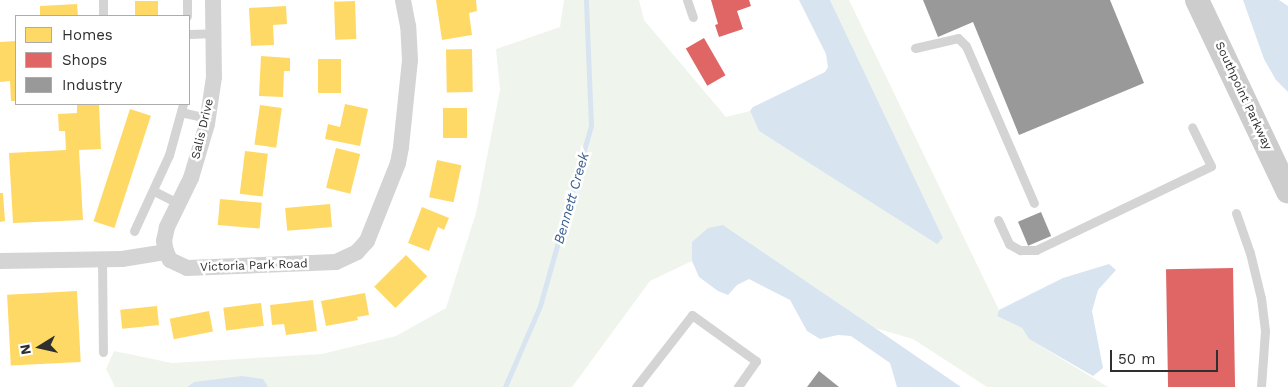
<!DOCTYPE html>
<html>
<head>
<meta charset="utf-8">
<style>
  body { margin:0 }
  #map { position:relative; width:1288px; height:387px; overflow:hidden; background:#fff; font-family:"Work Sans",sans-serif }
  div>[style] { position:absolute }
  .green>* { inset:0; background:#eff5ec }
  .water>* { inset:0; background:#d9e4f1 }
  .homes>* { inset:0; background:#ffd966; transform-origin:0 0 }
  .shops>* { inset:0; background:#e06666; transform-origin:0 0 }
  .industry>* { inset:0; background:#999; transform-origin:0 0 }
  .stream>* { height:4.5px; margin:-2.25px; padding:0 2.25px; transform-origin:2.25px; border-radius:2.25px; background:#d9e4f1 }
  .service>* { height:9px; margin:-4.5px; padding:0 4.5px; transform-origin:4.5px; border-radius:4.5px; background:#d4d4d4 }
  .minor>* { height:16px; margin:-8px; padding:0 8px; transform-origin:8px; border-radius:8px; background:#d4d4d4 }
  .secondary>* { height:24px; margin:-12px; padding:0 12px; transform-origin:12px; border-radius:12px; background:#cdcdcd }
  span { translate:-50% -50%; white-space:nowrap; text-align:center; line-height:1.15; -webkit-text-stroke:5px #fff; paint-order:stroke }
  .street-label { font-size:12px; color:#2f2f2f }
  .water-label { font-size:14px; color:#3d6190; font-style:italic }
  .legend { position:absolute; left:15px; top:15px; width:175px; height:90px; box-sizing:border-box; background:#fff; border:1px solid #acacac; margin:0; padding:6px 9px; list-style:none; font-size:15px; color:#2f2f2f }
  .legend li { display:flex; align-items:center; gap:10px; height:25px }
  .legend b { width:25px; border:1px solid #acacac }
  .north { position:absolute; left:15px; top:322px; width:50px; height:50px; -webkit-text-stroke:4px #fff; paint-order:stroke; rotate:260deg; font-size:14px; font-weight:700; line-height:20px; text-align:center; color:#2f2f2f }
  .north::after { content:''; display:block; margin:auto; width:18px; height:22px; background:#2f2f2f; clip-path:polygon(50% 0,100% 100%,50% 72%,0 100%) }
  .scale { position:absolute; left:1110px; top:350px; width:108px; height:22px; box-sizing:border-box; border:2px solid #2f2f2f; border-top:0; padding-left:6px; font-size:15px; line-height:18px; white-space:nowrap; color:#2f2f2f; -webkit-text-stroke:4px #fff; paint-order:stroke }
</style>
</head>
<body>
<div id="map">
  <div class="green">
    <div style="clip-path:polygon(564px 0,639px 0,644px 20px,726px 117px,750px 111px,759px 131px,937px 243px,943px 238px,830px 0,849px 0,999px 310px,997px 316px,1022px 328px,1029px 339px,1108px 387px,987px 387px,913px 339px,875px 328px,723px 225px,692px 242px,692px 261px,650px 281px,572px 387px,268px 387px,194px 382px,187px 387px,115px 387px,106px 369px,114px 351px,172px 363px,322px 354px,396px 336px,446px 308px,476px 213px,500px 90px,496px 49px,560px 27px)"></div>
  </div>
  <div class="water">
    <div style="clip-path:polygon(799px 0,830px 0,943px 238px,937px 244px,759px 131px,750px 111px,753px 107px,825px 72px,828px 67px,826px 54px)"></div>
    <div style="clip-path:polygon(1243px 0,1279px 0,1288px 6px,1288px 92px,1276px 80px,1264px 59px)"></div>
    <div style="clip-path:polygon(723px 225px,875px 328px,961px 387px,897px 387px,890px 363px,851px 336px,838px 335px,820px 339px,807px 331px,790px 300px,749px 279px,737px 285px,728px 295px,718px 291px,699px 277px,692px 261px,692px 242px,708px 228px)"></div>
    <div style="clip-path:polygon(1109px 264px,1116px 270px,1098px 290px,1092px 311px,1103px 368px,1093px 376px,1029px 339px,1022px 328px,997px 316px,999px 310px,1063px 278px)"></div>
    <div style="clip-path:polygon(242px 376px,263px 379px,268px 387px,187px 387px,194px 382px)"></div>
  </div>
  <div class="homes">
    <div style="clip-path:polygon(436px 0,476px 0,477px 11px,469px 13px,472px 35px,442px 40px)"></div>
    <div style="left:135px;top:1px;width:23px;height:15px"></div>
    <div style="left:355px;top:1px;width:38px;height:21px;rotate:88deg"></div>
    <div style="clip-path:polygon(77px 4px,78px 16px,40px 16px,40px 6px)"></div>
    <div style="clip-path:polygon(286px 6px,287px 24px,273px 25px,274px 45px,251px 46px,249px 8px)"></div>
    <div style="clip-path:polygon(16px 41px,16px 101px,11px 101px,10px 81px,0 82px,0 42px)"></div>
    <div style="left:472px;top:49px;width:43px;height:26px;rotate:89deg"></div>
    <div style="clip-path:polygon(261px 56px,290px 58px,290px 71px,284px 71px,283px 97px,259px 96px)"></div>
    <div style="left:318px;top:59px;width:23px;height:34px"></div>
    <div style="clip-path:polygon(77px 104px,99px 104px,101px 149px,79px 150px,83px 220px,13px 223px,9px 153px,66px 150px,65px 131px,59px 131px,58px 114px,77px 113px)"></div>
    <div style="clip-path:polygon(345px 104px,368px 109px,360px 146px,325px 139px,328px 124px,340px 127px)"></div>
    <div style="left:260px;top:105px;width:22px;height:40px;rotate:8deg"></div>
    <div style="left:443px;top:108px;width:24px;height:30px"></div>
    <div style="left:130px;top:109px;width:22px;height:118px;rotate:18deg"></div>
    <div style="left:336px;top:148px;width:25px;height:41px;rotate:14deg"></div>
    <div style="left:245px;top:151px;width:23px;height:43px;rotate:7deg"></div>
    <div style="left:437px;top:160px;width:25px;height:38px;rotate:12deg"></div>
    <div style="clip-path:polygon(0 193px,3px 193px,5px 221px,0 222px)"></div>
    <div style="left:220px;top:199px;width:42px;height:26px;rotate:5deg"></div>
    <div style="left:330px;top:204px;width:23px;height:45px;rotate:85deg"></div>
    <div style="clip-path:polygon(422px 207px,449px 218px,444px 230px,438px 227px,429px 251px,408px 243px)"></div>
    <div style="left:406px;top:255px;width:30px;height:45px;rotate:45deg"></div>
    <div style="left:77px;top:291px;width:71px;height:70px;rotate:87deg"></div>
    <div style="clip-path:polygon(365px 293px,369px 315px,357px 317px,358px 320px,326px 326px,321px 301px)"></div>
    <div style="clip-path:polygon(313px 300px,317px 331px,286px 335px,284px 324px,272px 325px,270px 305px)"></div>
    <div style="left:261px;top:303px;width:23px;height:38px;rotate:83deg"></div>
    <div style="left:157px;top:306px;width:19px;height:37px;rotate:84deg"></div>
    <div style="left:209px;top:311px;width:21px;height:40px;rotate:79deg"></div>
  </div>
  <div class="shops">
    <div style="clip-path:polygon(711px 0,749px 0,751px 6px,737px 11px,743px 29px,719px 37px,715px 25px,718px 24px)"></div>
    <div style="left:704px;top:38px;width:43px;height:21px;rotate:60deg"></div>
    <div style="left:1233px;top:268px;width:119px;height:67px;rotate:89deg"></div>
  </div>
  <div class="industry">
    <div style="clip-path:polygon(923px 0,1110px 0,1144px 83px,1019px 135px,973px 22px,938px 37px)"></div>
    <div style="left:1041px;top:212px;width:26px;height:25px;rotate:67deg"></div>
    <div style="clip-path:polygon(819px 371px,839px 387px,807px 387px)"></div>
  </div>
  <div class="stream">
    <div style="left:505px;top:387px;width:88px;rotate:-66.6deg"></div>
    <div style="left:540px;top:306px;width:187px;rotate:-74.2deg"></div>
    <div style="left:591px;top:126px;width:126px;rotate:-92.3deg"></div>
  </div>
  <div class="service">
    <div style="left:103px;top:0;width:16px;rotate:90deg"></div>
    <div style="left:187px;top:0;width:16px;rotate:90deg"></div>
    <div style="left:687px;top:0;width:18px;rotate:71deg"></div>
    <div style="left:189px;top:34px;width:25px;rotate:-2deg"></div>
    <div style="left:915px;top:48px;width:44px;rotate:-13.1deg"></div>
    <div style="left:958px;top:38px;width:11px;rotate:45deg"></div>
    <div style="left:966px;top:46px;width:171px;rotate:66.6deg"></div>
    <div style="left:181px;top:112px;width:28px;rotate:13deg"></div>
    <div style="left:154px;top:191px;width:27px;rotate:27deg"></div>
    <div style="left:1236px;top:213px;width:42px;rotate:70.7deg"></div>
    <div style="left:1250px;top:253px;width:46px;rotate:76.3deg"></div>
    <div style="left:1261px;top:298px;width:33px;rotate:83deg"></div>
    <div style="left:1265px;top:331px;width:56px;rotate:94.1deg"></div>
    <div style="left:998px;top:220px;width:26px;rotate:65deg"></div>
    <div style="left:1009px;top:244px;width:13px;rotate:29deg"></div>
    <div style="left:1020px;top:250px;width:16px"></div>
    <div style="left:1036px;top:250px;width:194px;rotate:-25.6deg"></div>
    <div style="left:1211px;top:166px;width:43px;rotate:-116deg"></div>
    <div style="left:134px;top:231px;width:84px;rotate:-65.3deg"></div>
    <div style="left:169px;top:155px;width:53px;rotate:-74.6deg"></div>
    <div style="left:102px;top:260px;width:92px;rotate:89.4deg"></div>
    <div style="left:636px;top:387px;width:91px;rotate:-52.1deg"></div>
    <div style="left:692px;top:315px;width:79px;rotate:35.7deg"></div>
    <div style="left:756px;top:361px;width:32px;rotate:125deg"></div>
  </div>
  <div class="minor">
    <div style="left:213px;top:0;width:77px;rotate:89.3deg"></div>
    <div style="left:214px;top:77px;width:48px;rotate:98.5deg"></div>
    <div style="left:207px;top:124px;width:56px;rotate:106.5deg"></div>
    <div style="left:191px;top:178px;width:55px;rotate:116.1deg"></div>
    <div style="left:167px;top:227px;width:14px;rotate:102deg"></div>
    <div style="left:164px;top:241px;width:11px;rotate:80deg"></div>
    <div style="left:166px;top:252px;width:9px;rotate:63deg"></div>
    <div style="left:170px;top:260px;width:19px;rotate:25deg"></div>
    <div style="left:187px;top:268px;width:149px;rotate:-2.3deg"></div>
    <div style="left:336px;top:262px;width:23px;rotate:-25deg"></div>
    <div style="left:357px;top:252px;width:15px;rotate:-48deg"></div>
    <div style="left:367px;top:241px;width:84px;rotate:-68.3deg"></div>
    <div style="left:398px;top:163px;width:16px;rotate:-79deg"></div>
    <div style="left:401px;top:147px;width:87px;rotate:-84.1deg"></div>
    <div style="left:410px;top:60px;width:34px;rotate:-93deg"></div>
    <div style="left:408px;top:26px;width:26px;rotate:-101deg"></div>
    <div style="left:0;top:261px;width:122px;rotate:-0.9deg"></div>
    <div style="left:122px;top:259px;width:45px;rotate:-9deg"></div>
  </div>
  <div class="secondary">
    <div style="left:1197px;top:0;width:212px;rotate:64.6deg"></div>
  </div>
  <div class="street-label">
    <span style="left:1243px;top:96px;rotate:65deg">Southpoint Parkway</span>
    <span style="left:203px;top:129px;rotate:-77deg">Salis Drive</span>
    <span style="left:254px;top:266px;rotate:-2deg">Victoria Park Road</span>
  </div>
  <div class="water-label">
    <span style="left:571px;top:198px;rotate:-74deg">Bennett Creek</span>
  </div>
  <ul class="legend">
  <li><b style="height:14px;background:#ffd966"></b>Homes</li>
  <li><b style="height:14px;background:#e06666"></b>Shops</li>
  <li><b style="height:14px;background:#999"></b>Industry</li>
  </ul>
  <div class="north">N</div>
  <div class="scale">50 m</div>
</div>
</body>
</html>
